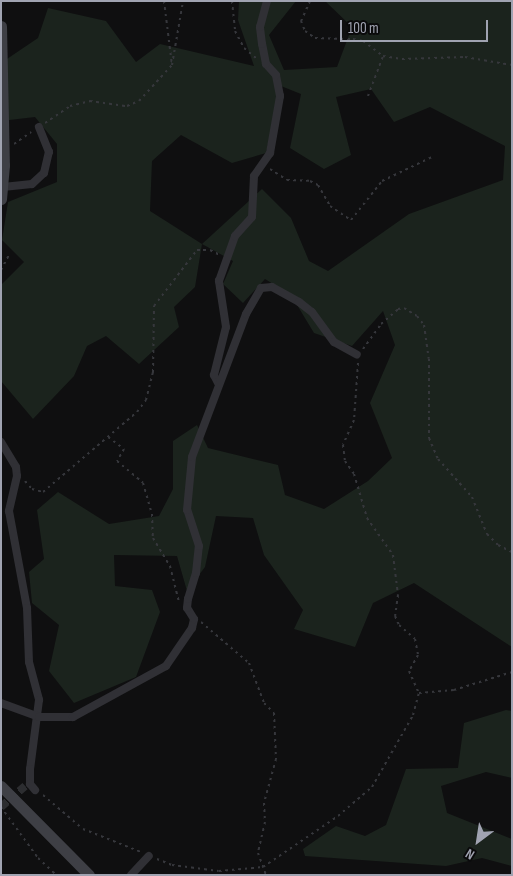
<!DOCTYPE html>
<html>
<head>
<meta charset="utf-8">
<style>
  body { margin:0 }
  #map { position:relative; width:513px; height:876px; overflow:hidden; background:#0f0f10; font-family:"Sofia Sans Condensed",sans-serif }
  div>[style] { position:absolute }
  .green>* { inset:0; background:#1b231d }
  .street-tunnel>* { height:8px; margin-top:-4px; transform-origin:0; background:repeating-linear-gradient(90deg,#2c2d30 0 8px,transparent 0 12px) }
  .path>* { height:2px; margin-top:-1px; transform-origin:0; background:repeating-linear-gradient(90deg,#36373c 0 2.5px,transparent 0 6.5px) }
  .street>* { height:8px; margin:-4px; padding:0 4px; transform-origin:4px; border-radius:4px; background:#303035 }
  .secondary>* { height:11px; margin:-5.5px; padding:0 5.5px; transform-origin:5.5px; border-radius:5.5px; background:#3e3f45 }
  .secondary-bridge>* { height:11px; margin:-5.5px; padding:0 5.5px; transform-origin:5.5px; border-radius:5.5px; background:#3e3f45 }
  span { translate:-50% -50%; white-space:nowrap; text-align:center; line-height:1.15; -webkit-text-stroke:4.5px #0a0a0b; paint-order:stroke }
  .frame { position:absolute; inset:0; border:2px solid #a0a3b1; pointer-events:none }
  .north { position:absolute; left:453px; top:816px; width:50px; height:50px; -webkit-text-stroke:4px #0a0a0b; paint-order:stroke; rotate:211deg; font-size:14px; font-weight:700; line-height:20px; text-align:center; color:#a0a3b1 }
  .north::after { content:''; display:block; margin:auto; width:18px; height:22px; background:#a0a3b1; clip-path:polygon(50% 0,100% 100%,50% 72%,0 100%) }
  .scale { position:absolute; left:340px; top:20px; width:148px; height:22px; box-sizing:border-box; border:2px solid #a0a3b1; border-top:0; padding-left:6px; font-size:15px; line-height:18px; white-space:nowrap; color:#a0a3b1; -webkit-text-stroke:4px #0a0a0b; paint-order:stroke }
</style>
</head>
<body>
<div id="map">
  <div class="green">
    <div style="clip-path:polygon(evenodd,239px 1px,296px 1px,269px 35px,284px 70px,337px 67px,352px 27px,325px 1px,512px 1px,512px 647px,414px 583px,373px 603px,355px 647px,294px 629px,303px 610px,264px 555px,253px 518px,216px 516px,205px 567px,187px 591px,177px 556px,114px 555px,115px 586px,152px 590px,160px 612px,136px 677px,74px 703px,49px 671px,59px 625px,32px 603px,29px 572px,44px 559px,37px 510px,58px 492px,109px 524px,159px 516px,173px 489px,173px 441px,197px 425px,208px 448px,278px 465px,285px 495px,324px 509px,368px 481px,392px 458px,370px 403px,395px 345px,383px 311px,352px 346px,314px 333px,291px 295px,265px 279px,243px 303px,223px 284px,233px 261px,202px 244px,195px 287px,174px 307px,179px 327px,139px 364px,106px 336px,87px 346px,74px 376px,33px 419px,1px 381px,1px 285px,24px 262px,2px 240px,8px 202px,57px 182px,57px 144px,35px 117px,1px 121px,1px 63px,38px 38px,48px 8px,106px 21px,136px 62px,160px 44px,254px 66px,238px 20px,239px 1px,281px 86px,301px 94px,290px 148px,324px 169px,351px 155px,336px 97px,371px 89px,394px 122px,430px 107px,505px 146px,503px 180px,409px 214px,328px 271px,309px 261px,291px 218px,262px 189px,202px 244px,150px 211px,152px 161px,181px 135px,232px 163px,266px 153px,281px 86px)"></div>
    <div style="clip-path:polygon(506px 710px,512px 711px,512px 778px,486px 772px,441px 786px,447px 813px,512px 839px,512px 866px,482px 858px,446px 866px,305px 856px,303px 849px,336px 826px,365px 836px,386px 825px,406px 769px,458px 768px,464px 723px)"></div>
  </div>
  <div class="street-tunnel">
    <div style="left:1px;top:807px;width:32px;rotate:-41deg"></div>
  </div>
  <div class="path">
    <div style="left:164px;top:1px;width:64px;rotate:82.9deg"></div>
    <div style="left:232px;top:1px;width:30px;rotate:84deg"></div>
    <div style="left:235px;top:31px;width:19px;rotate:62deg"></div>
    <div style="left:244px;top:48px;width:16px;rotate:40deg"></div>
    <div style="left:310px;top:1px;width:22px;rotate:114deg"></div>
    <div style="left:301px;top:21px;width:11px;rotate:68deg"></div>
    <div style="left:305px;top:31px;width:12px;rotate:35deg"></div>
    <div style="left:315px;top:38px;width:38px;rotate:2deg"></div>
    <div style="left:353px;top:39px;width:10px;rotate:11deg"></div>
    <div style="left:363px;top:41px;width:25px;rotate:37deg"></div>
    <div style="left:383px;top:56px;width:19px;rotate:9deg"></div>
    <div style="left:402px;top:59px;width:63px;rotate:-1.8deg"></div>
    <div style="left:465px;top:57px;width:48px;rotate:9.7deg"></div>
    <div style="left:368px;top:96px;width:43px;rotate:-69.4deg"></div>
    <div style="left:45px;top:123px;width:30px;rotate:-34deg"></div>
    <div style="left:70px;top:106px;width:21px;rotate:-14deg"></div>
    <div style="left:90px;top:101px;width:37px;rotate:8deg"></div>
    <div style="left:127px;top:106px;width:13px;rotate:-23deg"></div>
    <div style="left:139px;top:101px;width:49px;rotate:-47.5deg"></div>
    <div style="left:172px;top:65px;width:65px;rotate:-80.2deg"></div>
    <div style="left:14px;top:144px;width:21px;rotate:-35deg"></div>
    <div style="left:270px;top:169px;width:20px;rotate:33deg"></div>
    <div style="left:287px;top:180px;width:23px;rotate:2deg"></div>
    <div style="left:310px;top:181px;width:9px;rotate:27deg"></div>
    <div style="left:318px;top:185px;width:24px;rotate:60deg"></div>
    <div style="left:330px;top:206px;width:25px;rotate:34deg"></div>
    <div style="left:351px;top:220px;width:50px;rotate:-51.5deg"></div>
    <div style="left:382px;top:181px;width:58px;rotate:-25.7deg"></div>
    <div style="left:1px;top:270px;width:19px;rotate:-62deg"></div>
    <div style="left:363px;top:349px;width:31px;rotate:-54deg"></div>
    <div style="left:381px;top:324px;width:23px;rotate:-41deg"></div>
    <div style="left:398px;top:309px;width:6px;rotate:-9deg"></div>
    <div style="left:404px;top:308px;width:15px;rotate:32deg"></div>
    <div style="left:417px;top:316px;width:11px;rotate:52deg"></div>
    <div style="left:424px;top:325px;width:34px;rotate:82deg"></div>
    <div style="left:429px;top:359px;width:79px;rotate:90deg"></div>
    <div style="left:429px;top:438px;width:23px;rotate:67deg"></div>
    <div style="left:438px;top:459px;width:51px;rotate:48.2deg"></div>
    <div style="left:472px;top:497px;width:40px;rotate:68deg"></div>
    <div style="left:487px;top:534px;width:16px;rotate:45deg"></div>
    <div style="left:498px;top:545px;width:16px;rotate:27deg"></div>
    <div style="left:358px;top:363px;width:57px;rotate:94deg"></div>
    <div style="left:354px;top:420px;width:27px;rotate:114deg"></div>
    <div style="left:343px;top:445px;width:16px;rotate:83deg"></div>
    <div style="left:345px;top:461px;width:16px;rotate:55deg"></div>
    <div style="left:354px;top:474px;width:46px;rotate:73.5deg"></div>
    <div style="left:367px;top:518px;width:45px;rotate:54.9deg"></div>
    <div style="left:393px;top:555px;width:40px;rotate:82.9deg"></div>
    <div style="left:398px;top:595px;width:21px;rotate:98deg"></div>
    <div style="left:395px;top:616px;width:10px;rotate:66deg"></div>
    <div style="left:399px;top:625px;width:21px;rotate:41deg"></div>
    <div style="left:415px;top:639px;width:16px;rotate:79deg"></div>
    <div style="left:418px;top:655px;width:18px;rotate:119deg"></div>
    <div style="left:409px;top:671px;width:24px;rotate:66deg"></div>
    <div style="left:108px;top:437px;width:20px;rotate:37deg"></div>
    <div style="left:124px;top:449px;width:14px;rotate:120deg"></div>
    <div style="left:117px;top:461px;width:34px;rotate:40deg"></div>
    <div style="left:143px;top:483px;width:32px;rotate:74deg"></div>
    <div style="left:152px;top:514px;width:24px;rotate:88deg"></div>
    <div style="left:153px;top:538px;width:33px;rotate:59deg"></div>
    <div style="left:170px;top:566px;width:37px;rotate:76deg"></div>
    <div style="left:25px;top:481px;width:11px;rotate:49deg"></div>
    <div style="left:32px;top:489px;width:11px;rotate:15deg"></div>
    <div style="left:43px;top:492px;width:123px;rotate:-40.4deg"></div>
    <div style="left:137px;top:412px;width:15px;rotate:-53deg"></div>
    <div style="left:146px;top:400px;width:29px;rotate:-76deg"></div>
    <div style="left:153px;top:372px;width:66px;rotate:-89.1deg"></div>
    <div style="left:154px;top:306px;width:71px;rotate:-52.5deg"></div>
    <div style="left:197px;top:250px;width:13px"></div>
    <div style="left:210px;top:250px;width:11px;rotate:27deg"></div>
    <div style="left:201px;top:622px;width:63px;rotate:40.5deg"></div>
    <div style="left:249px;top:663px;width:43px;rotate:69.4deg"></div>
    <div style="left:264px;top:703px;width:14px;rotate:45deg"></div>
    <div style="left:274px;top:713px;width:46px;rotate:87.5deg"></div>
    <div style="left:276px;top:759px;width:46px;rotate:105.3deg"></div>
    <div style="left:264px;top:803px;width:19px;rotate:87deg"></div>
    <div style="left:265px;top:822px;width:32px;rotate:103deg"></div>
    <div style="left:258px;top:853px;width:23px;rotate:70deg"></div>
    <div style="left:43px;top:795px;width:52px;rotate:40.4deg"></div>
    <div style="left:83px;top:829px;width:62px;rotate:21.6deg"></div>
    <div style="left:1px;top:807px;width:63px;rotate:54deg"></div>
    <div style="left:38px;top:858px;width:25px;rotate:43deg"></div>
    <div style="left:157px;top:859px;width:16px;rotate:22deg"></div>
    <div style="left:172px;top:865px;width:47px;rotate:7.3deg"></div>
    <div style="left:219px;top:871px;width:44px;rotate:-5.2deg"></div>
    <div style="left:263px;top:867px;width:91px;rotate:-34.2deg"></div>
    <div style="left:338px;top:816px;width:45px;rotate:-40.5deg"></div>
    <div style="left:372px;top:787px;width:83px;rotate:-60.3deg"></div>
    <div style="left:413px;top:715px;width:23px;rotate:-75deg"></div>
    <div style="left:419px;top:693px;width:35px;rotate:-5deg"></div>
    <div style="left:454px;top:690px;width:61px;rotate:-17.2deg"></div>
  </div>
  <div class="street">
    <div style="left:3px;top:187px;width:29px;rotate:-6deg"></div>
    <div style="left:32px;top:184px;width:16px;rotate:-43deg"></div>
    <div style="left:44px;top:173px;width:22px;rotate:-77deg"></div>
    <div style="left:49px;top:152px;width:27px;rotate:-112deg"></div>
    <div style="left:218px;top:383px;width:9px;rotate:-117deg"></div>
    <div style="left:214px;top:375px;width:49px;rotate:-76deg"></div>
    <div style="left:226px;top:327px;width:47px;rotate:-98.7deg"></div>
    <div style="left:219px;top:281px;width:48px;rotate:-70.4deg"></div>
    <div style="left:235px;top:236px;width:25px;rotate:-48deg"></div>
    <div style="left:252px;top:217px;width:41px;rotate:-87.2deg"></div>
    <div style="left:254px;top:176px;width:28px;rotate:-55deg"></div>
    <div style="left:270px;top:153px;width:58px;rotate:-80deg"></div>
    <div style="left:280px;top:96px;width:21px;rotate:-101deg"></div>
    <div style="left:276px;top:75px;width:15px;rotate:-132deg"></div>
    <div style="left:266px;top:64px;width:20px;rotate:-101deg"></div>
    <div style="left:262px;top:44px;width:17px;rotate:-97deg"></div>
    <div style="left:260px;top:27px;width:27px;rotate:-75deg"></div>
    <div style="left:1px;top:442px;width:29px;rotate:59deg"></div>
    <div style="left:16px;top:467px;width:9px;rotate:84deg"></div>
    <div style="left:17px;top:476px;width:36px;rotate:103deg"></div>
    <div style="left:9px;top:511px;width:99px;rotate:79.5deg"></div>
    <div style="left:27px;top:608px;width:54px;rotate:87.9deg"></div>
    <div style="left:29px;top:662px;width:39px;rotate:75deg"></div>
    <div style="left:39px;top:700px;width:70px;rotate:97.4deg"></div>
    <div style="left:30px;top:769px;width:15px;rotate:90deg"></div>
    <div style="left:30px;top:784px;width:8px;rotate:50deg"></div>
    <div style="left:1px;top:703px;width:40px;rotate:20.2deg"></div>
    <div style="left:39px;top:717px;width:34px"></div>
    <div style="left:73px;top:717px;width:106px;rotate:-28.7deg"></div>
    <div style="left:166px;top:666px;width:46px;rotate:-55.6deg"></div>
    <div style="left:192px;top:628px;width:9px;rotate:-77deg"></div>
    <div style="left:194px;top:619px;width:13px;rotate:-122deg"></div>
    <div style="left:187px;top:608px;width:9px;rotate:-84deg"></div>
    <div style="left:188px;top:599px;width:27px;rotate:-73deg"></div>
    <div style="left:196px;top:573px;width:27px;rotate:-84deg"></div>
    <div style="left:199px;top:546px;width:38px;rotate:-108deg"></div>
    <div style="left:187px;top:510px;width:53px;rotate:-84.6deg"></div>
    <div style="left:192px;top:457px;width:153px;rotate:-69.3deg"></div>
    <div style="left:246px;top:314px;width:30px;rotate:-60deg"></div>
    <div style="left:261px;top:288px;width:11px;rotate:-5deg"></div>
    <div style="left:272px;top:287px;width:31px;rotate:29deg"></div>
    <div style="left:299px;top:302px;width:16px;rotate:38deg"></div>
    <div style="left:312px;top:312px;width:37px;rotate:54deg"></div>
    <div style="left:334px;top:342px;width:26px;rotate:29deg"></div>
    <div style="left:131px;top:875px;width:26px;rotate:-47deg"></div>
  </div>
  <div class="secondary">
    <div style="left:1px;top:199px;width:34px;rotate:-85deg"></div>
    <div style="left:1px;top:786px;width:125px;rotate:45.3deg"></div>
  </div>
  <div class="secondary-bridge">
    <div style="left:1px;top:26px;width:139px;rotate:88.8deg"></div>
  </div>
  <div class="frame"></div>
  <div class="north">N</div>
  <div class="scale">100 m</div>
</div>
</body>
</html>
